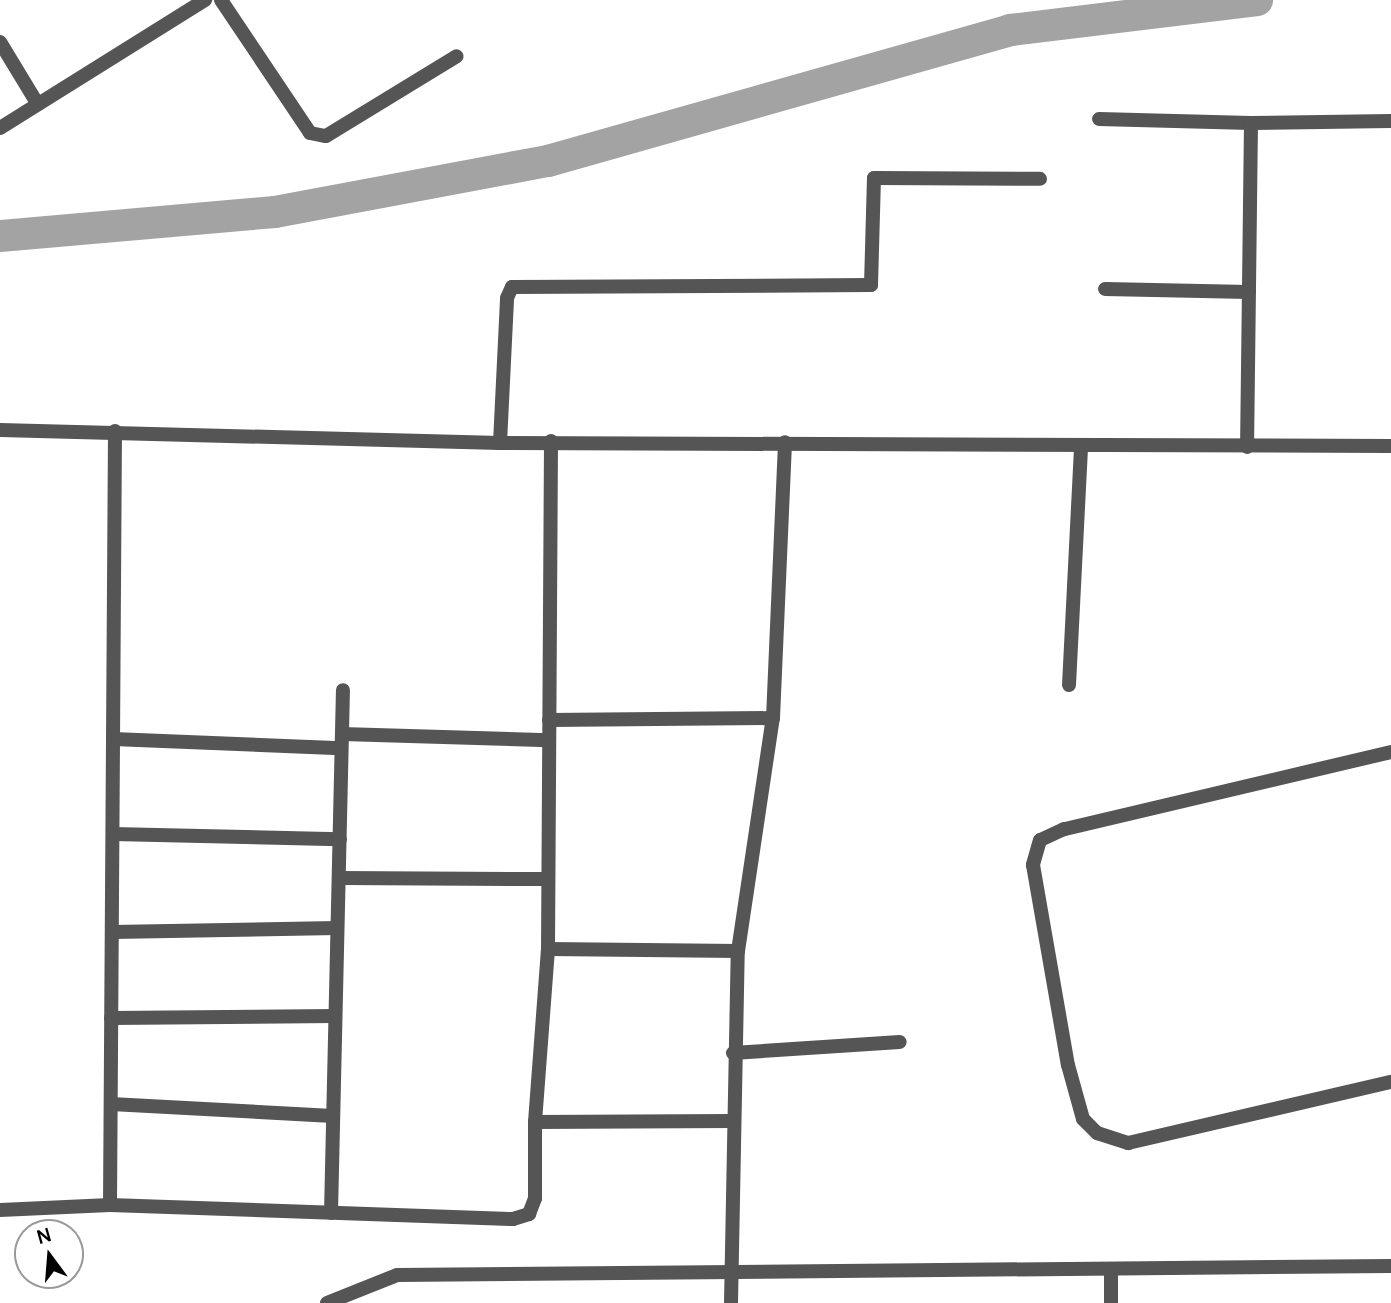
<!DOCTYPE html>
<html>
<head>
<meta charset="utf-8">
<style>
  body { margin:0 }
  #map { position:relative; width:1391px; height:1303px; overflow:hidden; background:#fff; font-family:Manrope,sans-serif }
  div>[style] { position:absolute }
  .canal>* { height:32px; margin:-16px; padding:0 16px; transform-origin:16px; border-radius:16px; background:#a3a3a3 }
  .service>* { height:14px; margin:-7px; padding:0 7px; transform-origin:7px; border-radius:7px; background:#555 }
  .minor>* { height:14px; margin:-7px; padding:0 7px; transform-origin:7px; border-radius:7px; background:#555 }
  span { translate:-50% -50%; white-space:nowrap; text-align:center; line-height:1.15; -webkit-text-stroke:5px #fff; paint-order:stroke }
  .north { position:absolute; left:14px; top:1219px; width:70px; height:70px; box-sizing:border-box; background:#fff; border:2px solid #999; border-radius:50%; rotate:344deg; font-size:19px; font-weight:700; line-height:28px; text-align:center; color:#000 }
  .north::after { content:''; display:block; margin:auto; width:24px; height:32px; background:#000; clip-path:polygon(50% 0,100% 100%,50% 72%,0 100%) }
</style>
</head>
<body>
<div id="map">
  <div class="canal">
    <div style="left:0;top:236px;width:276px;rotate:-5deg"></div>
    <div style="left:275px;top:212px;width:278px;rotate:-10.6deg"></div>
    <div style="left:548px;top:161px;width:480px;rotate:-15.8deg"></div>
    <div style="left:1010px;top:30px;width:249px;rotate:-6.9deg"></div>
  </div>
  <div class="service">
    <div style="left:1069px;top:685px;width:240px;rotate:-87.1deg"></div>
    <div style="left:1391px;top:752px;width:336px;rotate:166.7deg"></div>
    <div style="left:1064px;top:829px;width:26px;rotate:155deg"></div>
    <div style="left:1040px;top:840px;width:26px;rotate:106deg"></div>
    <div style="left:1033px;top:865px;width:203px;rotate:80.1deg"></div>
    <div style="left:1068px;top:1065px;width:56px;rotate:74.5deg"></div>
    <div style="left:1083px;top:1119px;width:20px;rotate:45deg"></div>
    <div style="left:1097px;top:1133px;width:33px;rotate:18deg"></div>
    <div style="left:1128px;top:1143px;width:270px;rotate:-13.1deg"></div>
    <div style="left:733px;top:1053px;width:167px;rotate:-3.8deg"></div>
  </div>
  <div class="minor">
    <div style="left:221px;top:0;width:160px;rotate:56.2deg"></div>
    <div style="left:310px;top:133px;width:16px;rotate:11deg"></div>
    <div style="left:326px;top:136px;width:153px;rotate:-31.4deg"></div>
    <div style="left:0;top:42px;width:71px;rotate:58.8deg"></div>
    <div style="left:1099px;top:119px;width:152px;rotate:1.5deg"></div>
    <div style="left:1251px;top:123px;width:324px;rotate:90.7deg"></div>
    <div style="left:1251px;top:123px;width:140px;rotate:-0.8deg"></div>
    <div style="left:0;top:128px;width:242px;rotate:-32deg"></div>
    <div style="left:1105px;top:289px;width:144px;rotate:1.2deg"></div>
    <div style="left:0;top:430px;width:500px;rotate:1.49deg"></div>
    <div style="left:500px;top:443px;width:891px;rotate:0.19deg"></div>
    <div style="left:500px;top:443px;width:145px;rotate:-87.2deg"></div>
    <div style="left:507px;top:298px;width:12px;rotate:-66deg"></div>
    <div style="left:512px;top:287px;width:359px;rotate:-0.3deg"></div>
    <div style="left:871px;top:285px;width:107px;rotate:-88.4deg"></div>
    <div style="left:874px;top:178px;width:166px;rotate:0.3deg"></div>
    <div style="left:549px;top:720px;width:224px;rotate:-0.5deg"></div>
    <div style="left:342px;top:734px;width:207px;rotate:1.7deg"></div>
    <div style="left:113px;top:739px;width:228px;rotate:2.3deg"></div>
    <div style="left:113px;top:834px;width:227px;rotate:1.3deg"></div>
    <div style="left:339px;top:878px;width:209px;rotate:0.3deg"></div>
    <div style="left:112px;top:932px;width:225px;rotate:-1deg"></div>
    <div style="left:548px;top:949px;width:190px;rotate:0.6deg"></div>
    <div style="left:111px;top:1018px;width:224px;rotate:-0.5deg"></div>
    <div style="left:111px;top:1104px;width:222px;rotate:3.1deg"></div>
    <div style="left:535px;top:1122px;width:196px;rotate:-0.3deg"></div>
    <div style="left:110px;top:1205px;width:774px;rotate:-89.63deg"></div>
    <div style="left:0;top:1210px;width:110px;rotate:-2.6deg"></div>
    <div style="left:110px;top:1205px;width:403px;rotate:2deg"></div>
    <div style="left:513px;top:1219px;width:17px;rotate:-17deg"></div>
    <div style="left:529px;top:1214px;width:17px;rotate:-69deg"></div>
    <div style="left:535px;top:1198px;width:76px;rotate:-90deg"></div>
    <div style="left:535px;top:1122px;width:173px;rotate:-85.7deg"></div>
    <div style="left:548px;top:949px;width:508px;rotate:-89.66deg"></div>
    <div style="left:331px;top:1213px;width:523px;rotate:-88.69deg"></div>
    <div style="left:327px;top:1303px;width:75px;rotate:-21.8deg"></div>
    <div style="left:397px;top:1275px;width:994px;rotate:-0.52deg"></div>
    <div style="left:731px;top:1303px;width:352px;rotate:-88.9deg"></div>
    <div style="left:738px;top:951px;width:236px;rotate:-81.5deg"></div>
    <div style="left:773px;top:718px;width:276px;rotate:-87.5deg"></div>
    <div style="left:1111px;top:1303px;width:32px;rotate:-90deg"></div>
  </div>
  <div class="north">N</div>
</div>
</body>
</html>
